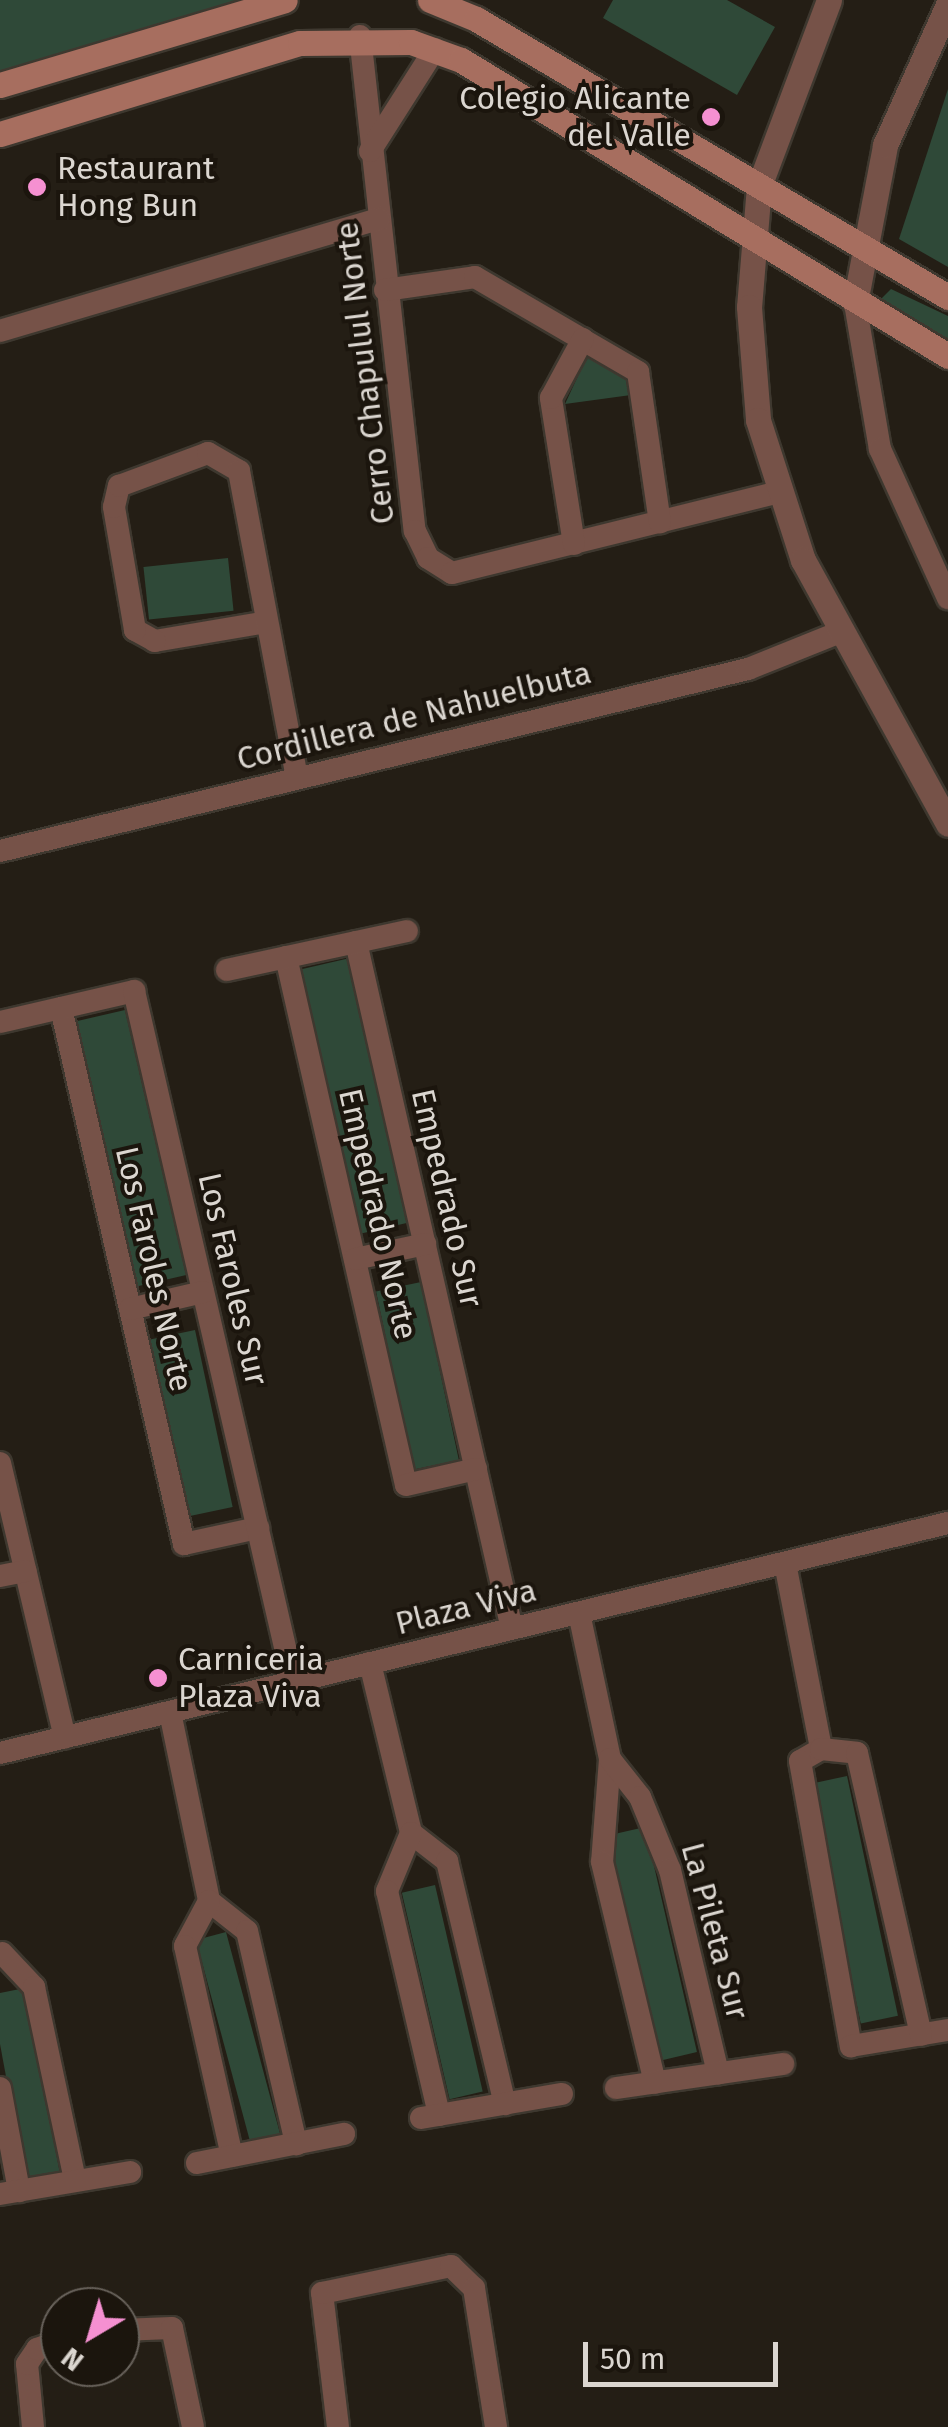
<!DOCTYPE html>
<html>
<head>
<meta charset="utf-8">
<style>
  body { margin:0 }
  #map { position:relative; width:948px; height:2427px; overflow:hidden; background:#241e15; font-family:"Fira Sans",sans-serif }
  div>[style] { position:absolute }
  .green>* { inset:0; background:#2f4938; transform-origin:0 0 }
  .roads { filter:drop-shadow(2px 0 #3e382f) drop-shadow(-2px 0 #3e382f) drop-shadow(0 2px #3e382f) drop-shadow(0 -2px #3e382f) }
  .minor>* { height:22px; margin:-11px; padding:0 11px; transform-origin:11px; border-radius:11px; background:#765248 }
  .tertiary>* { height:25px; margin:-12.5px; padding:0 12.5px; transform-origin:12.5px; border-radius:12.5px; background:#765248 }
  .secondary>* { height:25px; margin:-12.5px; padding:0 12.5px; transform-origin:12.5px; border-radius:12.5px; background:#a76e5f }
  .dots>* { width:28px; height:28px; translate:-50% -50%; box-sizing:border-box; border:5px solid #1b150d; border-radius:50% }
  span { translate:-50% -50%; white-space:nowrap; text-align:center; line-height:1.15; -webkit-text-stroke:8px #1b150d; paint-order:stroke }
  .poi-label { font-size:32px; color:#dbd6d0 }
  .right { translate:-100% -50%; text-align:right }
  .left { translate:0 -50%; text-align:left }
  .street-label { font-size:32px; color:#dbd6d0 }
  .north { position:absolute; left:40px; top:2287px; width:100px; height:100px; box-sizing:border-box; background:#1b150d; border:2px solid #68625b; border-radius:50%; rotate:218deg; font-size:28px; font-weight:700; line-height:40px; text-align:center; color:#dbd6d0 }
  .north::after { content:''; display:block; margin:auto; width:35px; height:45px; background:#f590d1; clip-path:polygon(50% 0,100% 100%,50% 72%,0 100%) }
  .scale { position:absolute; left:583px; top:2342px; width:195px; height:45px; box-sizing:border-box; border:5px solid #dbd6d0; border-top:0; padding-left:12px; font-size:30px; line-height:35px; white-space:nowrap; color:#dbd6d0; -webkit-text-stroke:8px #1b150d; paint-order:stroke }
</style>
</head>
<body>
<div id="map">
  <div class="green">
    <div style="clip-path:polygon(0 0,255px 0,0 72px)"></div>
    <div style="clip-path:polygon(613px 0,727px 0,775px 27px,737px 95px,603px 18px)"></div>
    <div style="clip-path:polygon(948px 89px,948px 267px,899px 239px)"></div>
    <div style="clip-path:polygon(891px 289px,948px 316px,948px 341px,879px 301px)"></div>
    <div style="clip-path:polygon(589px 352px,628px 376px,631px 395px,565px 404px)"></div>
    <div style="left:228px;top:558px;width:53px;height:85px;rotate:84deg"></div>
    <div style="left:350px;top:958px;width:271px;height:51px;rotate:77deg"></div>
    <div style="left:125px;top:1010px;width:272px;height:51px;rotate:77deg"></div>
    <div style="left:421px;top:1282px;width:182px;height:46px;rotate:78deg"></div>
    <div style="left:195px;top:1330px;width:181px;height:46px;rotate:78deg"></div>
    <div style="left:847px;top:1776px;width:245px;height:38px;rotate:78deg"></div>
    <div style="left:645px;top:1827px;width:231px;height:38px;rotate:77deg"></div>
    <div style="left:435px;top:1885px;width:212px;height:34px;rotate:77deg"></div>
    <div style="left:226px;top:1932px;width:211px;height:31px;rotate:75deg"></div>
    <div style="clip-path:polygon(25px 1988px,61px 2179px,26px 2185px,0 2044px,0 1993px)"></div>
  </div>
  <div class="roads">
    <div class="minor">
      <div style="left:360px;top:36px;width:498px;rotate:83.7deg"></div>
      <div style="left:415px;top:531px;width:30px;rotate:64deg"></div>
      <div style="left:428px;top:558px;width:28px;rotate:32deg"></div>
      <div style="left:452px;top:573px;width:334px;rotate:-13.9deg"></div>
      <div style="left:370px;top:151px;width:121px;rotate:-57.5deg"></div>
      <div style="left:385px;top:290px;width:91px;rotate:-8.2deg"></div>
      <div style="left:475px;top:277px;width:189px;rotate:30.2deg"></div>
      <div style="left:638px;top:372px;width:152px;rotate:81.7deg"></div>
      <div style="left:855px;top:303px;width:148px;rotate:80.3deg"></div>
      <div style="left:880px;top:449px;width:164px;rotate:65.5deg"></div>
      <div style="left:0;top:331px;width:395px;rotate:-16.5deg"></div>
      <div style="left:574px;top:544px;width:148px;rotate:-99deg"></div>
      <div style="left:551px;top:398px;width:67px;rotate:-61.5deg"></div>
      <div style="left:261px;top:623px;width:108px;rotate:170.4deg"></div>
      <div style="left:155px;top:641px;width:23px;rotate:-151deg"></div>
      <div style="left:135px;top:630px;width:125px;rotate:-99.7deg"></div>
      <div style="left:114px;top:507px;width:22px;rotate:-77deg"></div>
      <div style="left:119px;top:486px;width:95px;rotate:-20.3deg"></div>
      <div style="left:208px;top:453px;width:36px;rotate:30deg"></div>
      <div style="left:239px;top:471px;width:312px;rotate:79.3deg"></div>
      <div style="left:0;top:851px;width:770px;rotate:-13.68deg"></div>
      <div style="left:748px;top:669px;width:99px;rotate:-21.9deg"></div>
      <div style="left:356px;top:942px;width:704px;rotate:77.21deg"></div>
      <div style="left:286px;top:957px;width:541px;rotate:77.2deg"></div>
      <div style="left:406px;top:1485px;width:72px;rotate:-12.9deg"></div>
      <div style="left:227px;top:970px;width:184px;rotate:-12.2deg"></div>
      <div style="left:61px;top:1008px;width:550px;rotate:77.08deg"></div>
      <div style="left:184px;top:1544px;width:76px;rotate:-12.2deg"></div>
      <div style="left:0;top:1022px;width:138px;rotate:-13deg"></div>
      <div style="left:134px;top:991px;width:709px;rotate:77.04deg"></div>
      <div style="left:355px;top:1259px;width:72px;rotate:-12.1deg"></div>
      <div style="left:130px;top:1309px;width:75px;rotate:-13.1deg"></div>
      <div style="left:0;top:1463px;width:282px;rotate:76.7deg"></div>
      <div style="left:785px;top:1563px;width:189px;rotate:79deg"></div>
      <div style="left:0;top:1576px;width:26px;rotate:-11deg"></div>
      <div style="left:579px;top:1613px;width:149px;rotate:78deg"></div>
      <div style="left:610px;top:1759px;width:103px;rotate:94.4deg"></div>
      <div style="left:602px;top:1862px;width:227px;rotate:76.5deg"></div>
      <div style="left:370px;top:1663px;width:175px;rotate:76.4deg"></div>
      <div style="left:170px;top:1712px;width:193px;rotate:78.3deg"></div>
      <div style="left:821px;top:1749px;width:24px;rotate:150deg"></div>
      <div style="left:800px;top:1761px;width:290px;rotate:79.9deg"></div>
      <div style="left:851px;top:2046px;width:98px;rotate:-9.4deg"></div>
      <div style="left:821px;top:1749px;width:36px;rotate:6deg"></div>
      <div style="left:857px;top:1753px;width:289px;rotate:77.2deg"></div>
      <div style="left:0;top:1753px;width:976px;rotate:-13.64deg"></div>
      <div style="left:610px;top:1759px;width:48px;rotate:51.7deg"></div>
      <div style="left:640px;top:1797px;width:79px;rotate:67.7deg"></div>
      <div style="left:670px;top:1870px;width:209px;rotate:76.7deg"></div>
      <div style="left:411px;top:1833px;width:46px;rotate:37.9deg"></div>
      <div style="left:447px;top:1861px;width:250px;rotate:76.6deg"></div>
      <div style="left:411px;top:1833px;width:63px;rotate:112.5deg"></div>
      <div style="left:387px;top:1891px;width:230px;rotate:76.9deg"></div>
      <div style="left:209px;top:1901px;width:48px;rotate:38.3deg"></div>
      <div style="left:247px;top:1931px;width:219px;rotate:77deg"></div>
      <div style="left:209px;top:1901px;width:51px;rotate:118.1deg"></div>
      <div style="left:185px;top:1946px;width:215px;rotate:77.4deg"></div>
      <div style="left:2px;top:1953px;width:47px;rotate:46.7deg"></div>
      <div style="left:34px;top:1987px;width:197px;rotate:78deg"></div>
      <div style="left:0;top:2088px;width:105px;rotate:79.5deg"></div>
      <div style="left:616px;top:2088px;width:169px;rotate:-8.2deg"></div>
      <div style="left:421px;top:2118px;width:143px;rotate:-9.7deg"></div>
      <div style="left:197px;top:2163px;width:150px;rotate:-11.2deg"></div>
      <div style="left:0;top:2194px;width:132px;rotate:-9.6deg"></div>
      <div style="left:120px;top:2330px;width:52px;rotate:-2.2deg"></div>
      <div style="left:172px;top:2328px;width:101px;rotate:78deg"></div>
      <div style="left:33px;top:2427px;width:63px;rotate:-95.4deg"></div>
      <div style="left:27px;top:2364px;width:18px;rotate:-56deg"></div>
      <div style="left:37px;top:2349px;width:24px;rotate:-19deg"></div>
      <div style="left:338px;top:2427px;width:135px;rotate:-96.8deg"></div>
      <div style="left:322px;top:2293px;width:132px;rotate:-11.8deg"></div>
      <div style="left:451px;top:2266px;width:32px;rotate:44deg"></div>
      <div style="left:474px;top:2288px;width:141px;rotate:81deg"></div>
    </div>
    <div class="tertiary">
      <div style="left:829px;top:0;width:199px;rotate:110.6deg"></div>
      <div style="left:759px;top:186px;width:121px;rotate:94.7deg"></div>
      <div style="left:749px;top:307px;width:113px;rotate:85.4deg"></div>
      <div style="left:758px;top:420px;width:147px;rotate:72.2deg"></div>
      <div style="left:803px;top:560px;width:301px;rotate:61.2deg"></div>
      <div style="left:855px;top:303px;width:161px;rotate:-79.2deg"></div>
      <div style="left:885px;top:145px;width:154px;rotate:-65.8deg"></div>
    </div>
    <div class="secondary">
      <div style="left:430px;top:0;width:50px;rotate:22.4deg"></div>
      <div style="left:476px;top:19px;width:548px;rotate:30.5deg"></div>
      <div style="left:0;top:85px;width:297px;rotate:-16.6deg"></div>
      <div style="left:0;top:134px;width:313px;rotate:-16.9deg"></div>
      <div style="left:300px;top:43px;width:111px;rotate:-0.5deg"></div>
      <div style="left:411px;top:42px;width:53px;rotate:19.8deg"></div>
      <div style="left:461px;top:60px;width:570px;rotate:31.29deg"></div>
    </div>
  </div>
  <div class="dots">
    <div style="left:711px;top:117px;background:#f590d1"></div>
    <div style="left:37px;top:187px;background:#f590d1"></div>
    <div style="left:158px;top:1678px;background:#f590d1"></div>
  </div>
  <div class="poi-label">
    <span class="right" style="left:691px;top:117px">Colegio Alicante<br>del Valle</span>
    <span class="left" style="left:57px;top:187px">Restaurant<br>Hong Bun</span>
    <span class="left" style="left:178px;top:1678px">Carniceria<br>Plaza Viva</span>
  </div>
  <div class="street-label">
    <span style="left:365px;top:373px;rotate:-97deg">Cerro Chapulul Norte</span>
    <span style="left:414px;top:716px;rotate:-14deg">Cordillera de Nahuelbuta</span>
    <span style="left:447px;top:1198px;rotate:77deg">Empedrado Sur</span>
    <span style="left:378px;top:1214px;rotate:77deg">Empedrado Norte</span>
    <span style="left:154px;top:1269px;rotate:77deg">Los Faroles Norte</span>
    <span style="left:233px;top:1279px;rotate:77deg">Los Faroles Sur</span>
    <span style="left:466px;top:1607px;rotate:-14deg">Plaza Viva</span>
    <span style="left:715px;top:1931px;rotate:75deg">La Pileta Sur</span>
  </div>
  <div class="north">N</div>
  <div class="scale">50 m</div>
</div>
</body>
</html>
